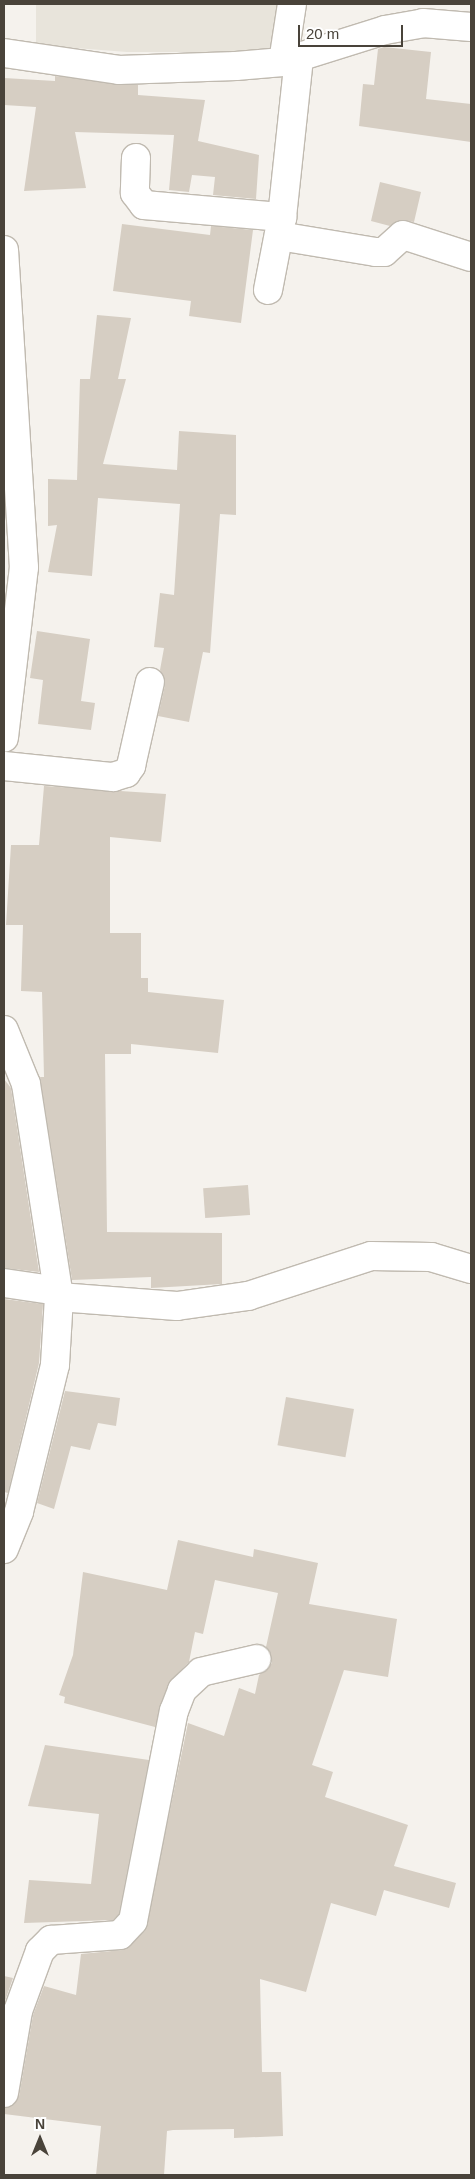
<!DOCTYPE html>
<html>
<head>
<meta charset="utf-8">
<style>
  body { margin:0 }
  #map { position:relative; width:475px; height:2179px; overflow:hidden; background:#f5f2ed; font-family:Helvetica,sans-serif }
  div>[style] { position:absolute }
  .residential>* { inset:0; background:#e8e4db }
  .building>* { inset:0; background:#d6cec3; transform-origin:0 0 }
  .roads { filter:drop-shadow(1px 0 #c0bab0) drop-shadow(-1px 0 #c0bab0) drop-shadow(0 1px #c0bab0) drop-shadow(0 -1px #c0bab0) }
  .minor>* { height:28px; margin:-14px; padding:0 14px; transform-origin:14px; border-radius:14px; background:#fff }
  span { translate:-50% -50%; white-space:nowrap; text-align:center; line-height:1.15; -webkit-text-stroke:4px #fff; paint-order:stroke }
  .frame { position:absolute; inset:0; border:5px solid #49433a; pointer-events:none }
  .north { position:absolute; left:15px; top:2114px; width:50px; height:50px; -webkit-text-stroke:4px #fff; paint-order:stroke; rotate:0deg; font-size:14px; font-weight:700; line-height:20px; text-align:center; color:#49433a }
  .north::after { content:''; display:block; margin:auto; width:18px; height:22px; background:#49433a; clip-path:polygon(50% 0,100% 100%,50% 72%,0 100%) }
  .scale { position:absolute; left:298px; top:25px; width:105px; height:22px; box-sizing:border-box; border:2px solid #49433a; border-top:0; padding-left:6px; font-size:15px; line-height:18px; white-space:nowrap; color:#49433a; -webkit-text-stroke:4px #fff; paint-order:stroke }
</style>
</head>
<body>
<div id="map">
  <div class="residential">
    <div style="clip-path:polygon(36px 4px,283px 4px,275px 52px,127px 52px,36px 45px)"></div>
  </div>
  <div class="building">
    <div style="clip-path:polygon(384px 47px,431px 52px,426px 99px,471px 104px,471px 142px,359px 126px,363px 84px,374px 85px,378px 49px)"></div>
    <div style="clip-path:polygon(55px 76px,138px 85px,138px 95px,205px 100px,198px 141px,259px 155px,256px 199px,213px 195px,215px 177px,192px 175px,189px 192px,169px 190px,174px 135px,75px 132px,86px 188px,24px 191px,36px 107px,4px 105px,4px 78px,55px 81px)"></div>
    <div style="clip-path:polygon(380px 182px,421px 192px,414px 222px,400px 220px,390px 226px,371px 221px)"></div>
    <div style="clip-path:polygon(122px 224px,210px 235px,211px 226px,253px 230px,241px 323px,189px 316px,191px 301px,113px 291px)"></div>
    <div style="clip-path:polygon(97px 315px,131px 318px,118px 379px,126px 379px,103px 464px,177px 470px,179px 431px,236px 435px,236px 515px,220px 514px,210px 653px,203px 652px,189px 722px,158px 716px,165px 685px,160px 670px,164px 648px,154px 647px,160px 593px,174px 595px,180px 504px,98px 498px,92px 576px,48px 572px,57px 525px,48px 526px,48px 479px,77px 480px,80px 379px,90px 379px)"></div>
    <div style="clip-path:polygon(37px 631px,90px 639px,81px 701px,95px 703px,91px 730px,38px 724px,43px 680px,30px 678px)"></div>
    <div style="clip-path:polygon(44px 786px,166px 794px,161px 842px,110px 837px,110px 933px,141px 933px,141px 978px,148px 978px,148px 992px,224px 1000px,218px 1053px,131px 1044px,131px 1054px,105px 1054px,107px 1232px,222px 1233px,222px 1284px,151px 1288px,151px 1277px,72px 1280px,40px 1077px,44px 1077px,42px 992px,21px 991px,23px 925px,6px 925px,11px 845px,39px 845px)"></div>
    <div style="clip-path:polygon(4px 1079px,11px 1088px,39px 1272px,4px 1268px)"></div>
    <div style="left:248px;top:1185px;width:30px;height:45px;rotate:86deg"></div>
    <div style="clip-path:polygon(4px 1299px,43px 1304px,39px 1363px,8px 1493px,4px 1492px)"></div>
    <div style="clip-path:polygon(65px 1391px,120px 1398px,116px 1426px,98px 1423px,90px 1450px,71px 1446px,54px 1509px,37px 1503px)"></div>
    <div style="left:286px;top:1397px;width:69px;height:49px;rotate:10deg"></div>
    <div style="clip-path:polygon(178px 1540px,253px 1557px,254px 1549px,318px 1563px,309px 1604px,397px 1619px,388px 1677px,344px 1670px,312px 1765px,333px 1772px,325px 1797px,408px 1825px,394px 1866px,456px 1883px,449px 1908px,384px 1890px,376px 1916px,331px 1903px,306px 1992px,260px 1979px,262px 2072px,281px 2072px,283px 2136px,234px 2138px,234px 2129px,173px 2130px,167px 2131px,164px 2175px,96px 2175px,101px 2126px,4px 2114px,4px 2108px,19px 2096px,33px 2015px,44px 1986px,76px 1995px,81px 1954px,122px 1950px,145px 1931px,188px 1723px,224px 1736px,239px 1688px,255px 1694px,259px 1675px,272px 1663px,266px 1647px,278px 1593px,215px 1580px,203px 1634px,195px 1632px,189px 1662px,168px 1684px,155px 1727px,64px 1703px,65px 1697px,59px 1695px,73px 1655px,83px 1572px,167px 1590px)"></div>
    <div style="clip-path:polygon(45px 1745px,149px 1760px,119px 1914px,113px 1920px,24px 1923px,29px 1880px,91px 1884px,99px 1814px,28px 1806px)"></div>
    <div style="clip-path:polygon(4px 1976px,13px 1978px,4px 2004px)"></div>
  </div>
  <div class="roads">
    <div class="minor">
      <div style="left:4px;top:53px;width:116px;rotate:8.4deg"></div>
      <div style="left:119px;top:70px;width:117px;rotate:-2deg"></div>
      <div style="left:236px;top:66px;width:47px;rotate:-4.9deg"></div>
      <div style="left:283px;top:62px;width:107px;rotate:-17.4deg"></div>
      <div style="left:385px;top:30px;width:39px;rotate:-10deg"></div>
      <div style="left:423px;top:23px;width:48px;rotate:4.8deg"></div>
      <div style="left:283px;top:62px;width:59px;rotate:-81.2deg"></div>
      <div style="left:136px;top:158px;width:35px;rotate:92deg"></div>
      <div style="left:135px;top:193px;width:15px;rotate:53deg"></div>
      <div style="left:144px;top:205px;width:139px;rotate:5deg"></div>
      <div style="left:279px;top:236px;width:98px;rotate:9.4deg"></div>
      <div style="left:376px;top:252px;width:8px"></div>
      <div style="left:384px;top:252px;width:25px;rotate:-42deg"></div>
      <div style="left:403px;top:235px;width:71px;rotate:17.9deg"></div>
      <div style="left:4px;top:250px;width:318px;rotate:86.4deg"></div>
      <div style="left:24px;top:567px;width:172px;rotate:96.7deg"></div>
      <div style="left:268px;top:290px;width:74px;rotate:-79.1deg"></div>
      <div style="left:282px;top:217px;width:161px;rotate:-83.9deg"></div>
      <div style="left:4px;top:766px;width:110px;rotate:5.8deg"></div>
      <div style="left:113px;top:777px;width:14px;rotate:-17deg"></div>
      <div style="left:126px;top:773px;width:9px;rotate:-54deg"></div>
      <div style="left:131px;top:766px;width:86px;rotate:-77.3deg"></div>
      <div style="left:4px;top:1030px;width:58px;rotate:67.8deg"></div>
      <div style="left:26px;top:1084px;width:216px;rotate:81.2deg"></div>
      <div style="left:59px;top:1297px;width:68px;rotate:93.4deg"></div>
      <div style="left:55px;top:1365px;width:151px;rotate:103.8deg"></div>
      <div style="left:19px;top:1512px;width:40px;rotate:112deg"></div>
      <div style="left:4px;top:1283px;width:56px;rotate:8.3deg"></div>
      <div style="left:59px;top:1297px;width:118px;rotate:4.4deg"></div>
      <div style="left:177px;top:1306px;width:72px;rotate:-8deg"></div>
      <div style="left:248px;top:1296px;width:129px;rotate:-18deg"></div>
      <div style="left:371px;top:1256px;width:60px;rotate:1deg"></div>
      <div style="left:431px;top:1257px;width:42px;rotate:16.7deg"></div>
      <div style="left:4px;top:2093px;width:83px;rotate:-80.3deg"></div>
      <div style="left:18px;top:2011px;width:64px;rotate:-69.9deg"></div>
      <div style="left:40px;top:1951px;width:16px;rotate:-45deg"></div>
      <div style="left:51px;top:1940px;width:69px;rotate:-4.1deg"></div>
      <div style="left:120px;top:1935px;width:19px;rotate:-47deg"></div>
      <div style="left:133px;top:1921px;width:214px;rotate:-79deg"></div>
      <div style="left:174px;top:1711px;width:22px;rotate:-69deg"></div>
      <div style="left:182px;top:1690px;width:26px;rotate:-43deg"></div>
      <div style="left:201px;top:1672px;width:57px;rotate:-13.1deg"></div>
    </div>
  </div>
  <div class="frame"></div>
  <div class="north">N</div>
  <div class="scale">20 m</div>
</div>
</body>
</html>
